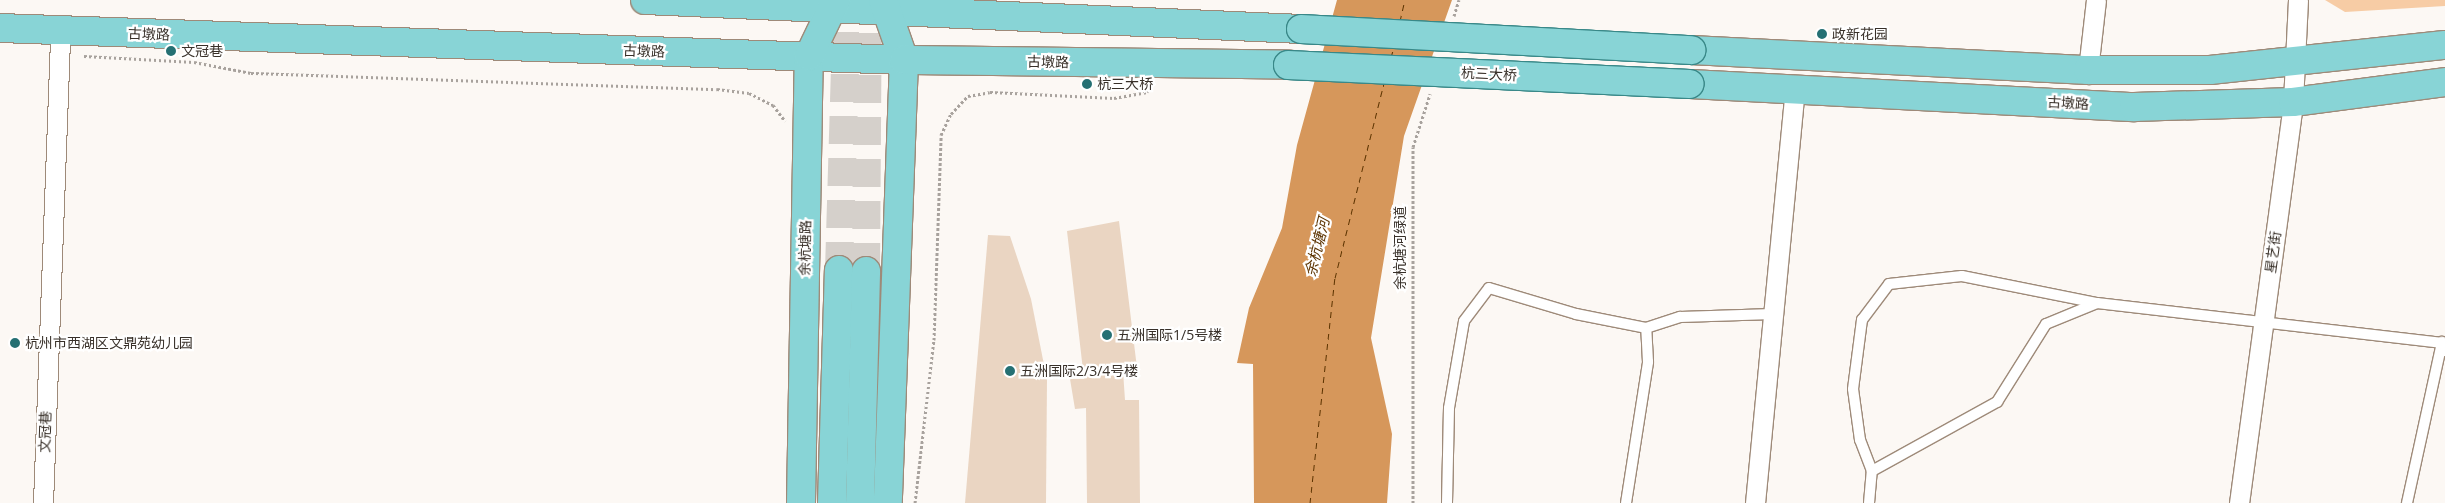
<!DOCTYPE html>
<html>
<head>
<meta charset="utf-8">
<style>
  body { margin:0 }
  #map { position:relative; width:2445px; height:503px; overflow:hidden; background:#fcf8f4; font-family:"Open Sans","Noto Sans SC",sans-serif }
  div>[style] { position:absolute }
  .green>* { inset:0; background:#f7cca5 }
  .water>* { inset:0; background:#d6975b }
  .ferry>* { height:1px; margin-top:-0.5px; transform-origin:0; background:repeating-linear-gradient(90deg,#5c3300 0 6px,transparent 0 11px) }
  .building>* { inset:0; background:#ead5c2 }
  .primary-tunnel>* { height:28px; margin-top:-14px; transform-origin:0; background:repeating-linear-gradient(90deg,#d5d0cb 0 28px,transparent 0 42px) }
  .path>* { height:3px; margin-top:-1.5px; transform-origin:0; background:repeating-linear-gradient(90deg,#a8a29d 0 2.5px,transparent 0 5px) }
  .roads { filter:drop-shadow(1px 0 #9e8a79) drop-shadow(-1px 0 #9e8a79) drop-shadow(0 1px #9e8a79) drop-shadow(0 -1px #9e8a79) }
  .service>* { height:10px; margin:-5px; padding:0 5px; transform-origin:5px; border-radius:5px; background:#fff }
  .minor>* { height:19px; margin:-9.5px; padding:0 9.5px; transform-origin:9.5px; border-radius:9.5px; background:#fff }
  .primary>* { height:28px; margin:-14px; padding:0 14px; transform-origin:14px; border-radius:14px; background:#88d4d6 }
  .bridges { filter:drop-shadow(1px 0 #398888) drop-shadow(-1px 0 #398888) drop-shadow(0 1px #398888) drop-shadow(0 -1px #398888) }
  .primary-bridge>* { height:28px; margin:-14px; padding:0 14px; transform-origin:14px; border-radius:14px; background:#88d4d6 }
  .dots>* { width:14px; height:14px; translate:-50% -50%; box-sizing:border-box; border:2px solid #fff; border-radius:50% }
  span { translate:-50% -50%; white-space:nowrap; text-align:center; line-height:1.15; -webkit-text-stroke:4.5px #fff; paint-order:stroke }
  .street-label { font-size:14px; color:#383029 }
  .poi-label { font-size:14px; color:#383029 }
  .left { translate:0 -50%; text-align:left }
  .water-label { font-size:15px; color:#5c3300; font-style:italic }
</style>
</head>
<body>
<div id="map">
  <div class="green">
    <div style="clip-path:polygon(2325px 0,2445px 0,2445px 6px,2345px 12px)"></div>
  </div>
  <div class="water">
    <div style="clip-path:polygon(1337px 0,1452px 0,1404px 136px,1371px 338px,1392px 434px,1387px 503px,1254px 503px,1253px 364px,1237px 363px,1249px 308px,1282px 228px,1297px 145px)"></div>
  </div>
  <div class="ferry">
    <div style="left:1400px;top:21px;width:22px;rotate:-77deg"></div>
    <div style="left:1391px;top:57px;width:10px;rotate:-73deg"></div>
    <div style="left:1310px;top:503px;width:226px;rotate:-83.7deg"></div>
    <div style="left:1335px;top:278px;width:201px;rotate:-75.9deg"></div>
  </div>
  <div class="building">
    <div style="clip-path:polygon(1119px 221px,1137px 368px,1123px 371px,1125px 400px,1139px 400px,1140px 503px,1087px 503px,1086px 408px,1075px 409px,1070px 379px,1084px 379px,1067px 231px)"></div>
    <div style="clip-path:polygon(988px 235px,1010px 236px,1031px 299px,1047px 380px,1046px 503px,965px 503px)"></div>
  </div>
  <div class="primary-tunnel">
    <div style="left:839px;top:270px;width:270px;rotate:-88.3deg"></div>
    <div style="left:866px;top:271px;width:271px;rotate:-89.6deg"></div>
  </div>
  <div class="path">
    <div style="left:1454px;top:16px;width:17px;rotate:-73deg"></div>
    <div style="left:84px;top:56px;width:110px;rotate:3.1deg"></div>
    <div style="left:194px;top:62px;width:58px;rotate:10.9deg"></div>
    <div style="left:251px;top:73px;width:466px;rotate:2deg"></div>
    <div style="left:717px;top:89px;width:32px;rotate:7deg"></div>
    <div style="left:749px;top:93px;width:27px;rotate:27deg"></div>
    <div style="left:773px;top:105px;width:20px;rotate:53deg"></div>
    <div style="left:915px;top:503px;width:164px;rotate:-83.4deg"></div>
    <div style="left:934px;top:340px;width:205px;rotate:-88deg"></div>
    <div style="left:941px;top:135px;width:23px;rotate:-65deg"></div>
    <div style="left:951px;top:114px;width:25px;rotate:-47deg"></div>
    <div style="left:968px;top:96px;width:22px;rotate:-10deg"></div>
    <div style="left:990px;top:92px;width:124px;rotate:2.8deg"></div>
    <div style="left:1114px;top:98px;width:34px;rotate:-10deg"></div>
    <div style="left:1147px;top:92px;width:7px;rotate:-56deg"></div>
    <div style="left:1413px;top:503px;width:356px;rotate:-90deg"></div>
    <div style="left:1413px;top:147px;width:56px;rotate:-72.2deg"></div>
  </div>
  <div class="roads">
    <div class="service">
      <div style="left:1872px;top:471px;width:33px;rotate:-111deg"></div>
      <div style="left:1860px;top:440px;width:51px;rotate:-97.8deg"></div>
      <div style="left:1853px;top:389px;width:70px;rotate:-82.6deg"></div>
      <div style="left:1862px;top:320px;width:45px;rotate:-53.1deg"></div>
      <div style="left:1889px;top:284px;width:73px;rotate:-6.3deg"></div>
      <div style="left:1962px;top:276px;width:138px;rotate:11.3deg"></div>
      <div style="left:1447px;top:503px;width:95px;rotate:-88.8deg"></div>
      <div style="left:1449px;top:408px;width:88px;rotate:-80.2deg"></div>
      <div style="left:1464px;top:321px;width:41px;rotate:-52.9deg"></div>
      <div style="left:1489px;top:288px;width:91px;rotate:16.6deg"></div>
      <div style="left:1576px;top:314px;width:71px;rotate:11.3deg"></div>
      <div style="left:1646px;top:328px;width:36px;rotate:-18deg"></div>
      <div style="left:1680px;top:317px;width:93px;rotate:-1.8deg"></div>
      <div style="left:1626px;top:503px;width:143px;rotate:-81.1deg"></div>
      <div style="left:1648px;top:362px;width:34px;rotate:-93deg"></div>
      <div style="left:1869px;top:503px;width:32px;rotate:-85deg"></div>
      <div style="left:1872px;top:471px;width:143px;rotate:-28.9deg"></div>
      <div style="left:1997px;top:402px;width:92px;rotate:-57.9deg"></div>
      <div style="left:2046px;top:324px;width:55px;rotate:-22.4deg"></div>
      <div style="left:2097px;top:303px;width:346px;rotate:6.6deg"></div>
      <div style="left:2441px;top:343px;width:9px;rotate:63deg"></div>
      <div style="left:2407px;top:503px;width:165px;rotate:-77.7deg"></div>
    </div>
    <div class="minor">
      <div style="left:2088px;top:70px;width:70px;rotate:-83.5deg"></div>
      <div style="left:43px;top:503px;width:472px;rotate:-87.9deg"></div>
      <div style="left:1755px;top:503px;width:416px;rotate:-84.5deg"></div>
      <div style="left:2239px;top:503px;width:405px;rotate:-82.3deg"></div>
      <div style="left:2293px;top:102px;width:102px;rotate:-87.2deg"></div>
    </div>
    <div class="primary">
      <div style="left:645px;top:0;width:657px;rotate:2.53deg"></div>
      <div style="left:883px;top:0;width:64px;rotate:70.7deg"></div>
      <div style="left:904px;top:60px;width:443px;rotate:92.1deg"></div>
      <div style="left:0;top:28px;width:905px;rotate:2.03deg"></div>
      <div style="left:904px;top:60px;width:384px;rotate:0.7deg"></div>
      <div style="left:1691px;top:50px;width:398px;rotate:2.9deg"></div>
      <div style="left:2088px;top:70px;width:122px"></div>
      <div style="left:2210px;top:70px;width:236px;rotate:-6.1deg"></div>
      <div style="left:1690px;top:84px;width:445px;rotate:3deg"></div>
      <div style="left:2134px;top:107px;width:159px;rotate:-1.8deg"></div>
      <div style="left:2293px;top:102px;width:153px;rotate:-7.5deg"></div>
      <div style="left:801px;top:503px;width:447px;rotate:-89deg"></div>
      <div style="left:809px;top:56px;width:62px;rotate:-64.3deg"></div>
      <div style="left:832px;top:503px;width:233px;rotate:-88.3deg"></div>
      <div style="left:860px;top:503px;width:232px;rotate:-88.5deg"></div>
    </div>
  </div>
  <div class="bridges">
    <div class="primary-bridge">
      <div style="left:1301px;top:29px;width:391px;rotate:3.1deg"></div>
      <div style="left:1288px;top:65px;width:402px;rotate:2.7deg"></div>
    </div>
  </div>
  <div class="dots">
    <div style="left:1822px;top:34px;background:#257073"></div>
    <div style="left:171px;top:51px;background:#257073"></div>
    <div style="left:1087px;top:84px;background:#257073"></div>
    <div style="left:1107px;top:335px;background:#257073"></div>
    <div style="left:15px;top:343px;background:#257073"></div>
    <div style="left:1010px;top:371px;background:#257073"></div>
  </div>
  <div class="street-label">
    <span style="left:149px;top:34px;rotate:2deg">古墩路</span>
    <span style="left:644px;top:51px;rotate:2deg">古墩路</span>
    <span style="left:1048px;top:62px;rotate:1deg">古墩路</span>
    <span style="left:1489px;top:74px;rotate:3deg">杭三大桥</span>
    <span style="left:2068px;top:103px;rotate:3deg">古墩路</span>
    <span style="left:805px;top:248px;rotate:-89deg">余杭塘路</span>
    <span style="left:1400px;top:248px;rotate:-90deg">余杭塘河绿道</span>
    <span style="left:2273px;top:252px;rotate:-82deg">星艺街</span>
    <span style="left:45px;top:432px;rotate:-88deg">文冠巷</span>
  </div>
  <div class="poi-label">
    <span class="left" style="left:1832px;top:34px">政新花园</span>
    <span class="left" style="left:181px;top:51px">文冠巷</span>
    <span class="left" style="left:1097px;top:84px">杭三大桥</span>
    <span class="left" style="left:1117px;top:335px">五洲国际1/5号楼</span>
    <span class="left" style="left:25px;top:343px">杭州市西湖区文鼎苑幼儿园</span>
    <span class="left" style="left:1020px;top:371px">五洲国际2/3/4号楼</span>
  </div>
  <div class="water-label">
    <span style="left:1317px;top:247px;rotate:-76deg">余杭塘河</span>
  </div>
</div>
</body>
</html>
